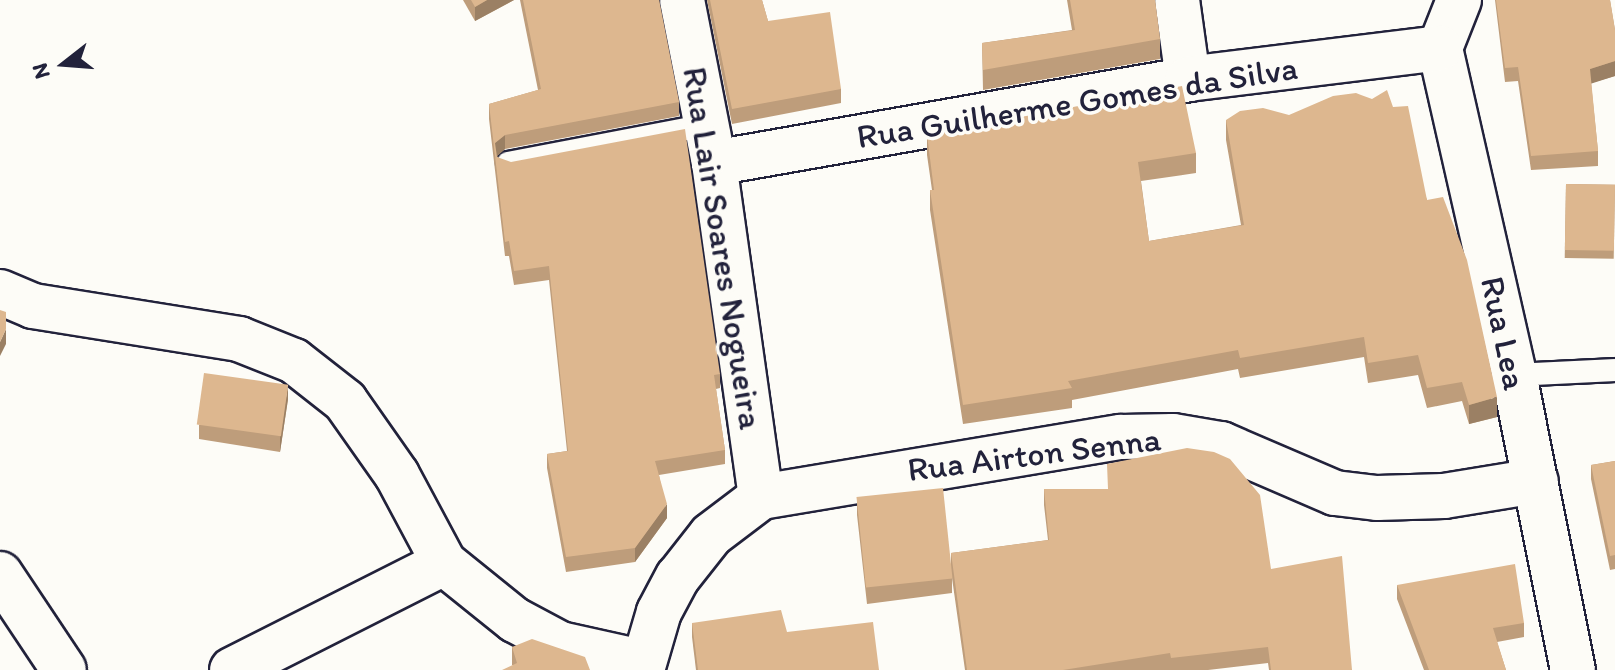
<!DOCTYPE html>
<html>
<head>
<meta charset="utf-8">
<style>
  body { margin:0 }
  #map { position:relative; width:1615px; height:670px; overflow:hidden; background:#fdfcf7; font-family:Itim,sans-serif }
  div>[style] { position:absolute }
  .roads { filter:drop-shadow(2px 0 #22223b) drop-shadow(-2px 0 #22223b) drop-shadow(0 2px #22223b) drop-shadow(0 -2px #22223b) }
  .service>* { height:22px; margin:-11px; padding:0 11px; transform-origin:11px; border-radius:11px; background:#fdfcf7 }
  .minor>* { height:44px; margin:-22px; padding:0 22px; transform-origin:22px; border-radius:22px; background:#fdfcf7 }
  .wall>* { inset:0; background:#be9d7b; transform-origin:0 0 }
  .shaded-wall>* { inset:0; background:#9b8064 }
  .building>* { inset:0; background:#ddb78f; transform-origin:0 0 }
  span { translate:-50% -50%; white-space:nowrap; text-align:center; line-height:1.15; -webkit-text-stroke:7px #fdfcf7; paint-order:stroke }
  .street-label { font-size:34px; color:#22223b }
  .north { position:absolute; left:24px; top:24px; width:80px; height:80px; -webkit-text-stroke:6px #fdfcf7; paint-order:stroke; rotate:253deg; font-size:22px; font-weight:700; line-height:32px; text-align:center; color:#22223b }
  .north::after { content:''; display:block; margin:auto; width:28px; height:36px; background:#22223b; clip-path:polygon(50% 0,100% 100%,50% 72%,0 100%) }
</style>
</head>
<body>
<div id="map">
  <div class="roads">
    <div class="service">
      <div style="left:508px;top:163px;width:203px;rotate:-10.8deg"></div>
      <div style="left:1514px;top:375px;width:101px;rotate:-2.8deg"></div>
    </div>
    <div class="minor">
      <div style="left:682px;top:0;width:166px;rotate:78.9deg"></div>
      <div style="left:714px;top:163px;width:337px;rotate:82deg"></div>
      <div style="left:1177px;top:0;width:80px;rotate:82.1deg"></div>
      <div style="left:1459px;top:0;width:52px;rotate:111.6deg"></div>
      <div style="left:1440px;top:48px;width:335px;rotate:77.2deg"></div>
      <div style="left:1514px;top:375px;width:301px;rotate:78.7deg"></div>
      <div style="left:714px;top:163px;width:481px;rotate:-10deg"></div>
      <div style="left:1188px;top:79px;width:254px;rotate:-7deg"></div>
      <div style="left:0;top:292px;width:36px;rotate:23deg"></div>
      <div style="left:33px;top:306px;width:209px;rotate:9.1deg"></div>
      <div style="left:239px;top:339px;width:59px;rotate:21.8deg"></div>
      <div style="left:294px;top:361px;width:65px;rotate:38.1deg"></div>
      <div style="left:345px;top:401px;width:90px;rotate:54.9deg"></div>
      <div style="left:397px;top:475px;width:100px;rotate:61.9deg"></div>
      <div style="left:444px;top:563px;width:91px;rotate:38.8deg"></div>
      <div style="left:515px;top:620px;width:51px;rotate:28.1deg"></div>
      <div style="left:560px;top:644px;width:83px;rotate:12.5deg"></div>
      <div style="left:0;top:574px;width:115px;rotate:56.3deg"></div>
      <div style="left:232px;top:670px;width:237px;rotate:-26.8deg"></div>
      <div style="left:642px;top:670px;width:60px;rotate:-73.7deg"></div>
      <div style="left:659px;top:612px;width:40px;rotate:-62deg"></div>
      <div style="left:678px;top:577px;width:53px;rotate:-51.8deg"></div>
      <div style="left:711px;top:535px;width:63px;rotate:-37.2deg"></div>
      <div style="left:761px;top:497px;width:365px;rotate:-9.5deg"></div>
      <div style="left:1121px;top:437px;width:52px;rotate:-1.1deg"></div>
      <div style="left:1173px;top:436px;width:49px;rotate:9.5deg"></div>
      <div style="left:1221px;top:444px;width:124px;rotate:23.3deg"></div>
      <div style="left:1335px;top:493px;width:42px;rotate:6.8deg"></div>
      <div style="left:1377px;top:498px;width:67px;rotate:-1.7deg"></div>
      <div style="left:1444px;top:496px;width:93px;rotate:-9.3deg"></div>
    </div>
  </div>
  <div class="wall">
    <div style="clip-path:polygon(463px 0,514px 0,475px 21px)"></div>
    <div style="clip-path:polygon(520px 0,659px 0,679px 102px,679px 116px,505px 149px,497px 156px,720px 374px,720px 388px,716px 389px,725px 450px,725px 464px,659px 475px,667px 518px,635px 562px,566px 572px,547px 468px,547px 454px,567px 451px,549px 280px,514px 285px,509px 256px,505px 256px,489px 119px,489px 104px,538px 90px)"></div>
    <div style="clip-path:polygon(707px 0,762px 0,768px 21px,841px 89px,841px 103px,732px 124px)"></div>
    <div style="clip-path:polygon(1067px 0,1155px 0,1160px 39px,1160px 59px,983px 90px,982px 43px,1072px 30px)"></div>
    <div style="clip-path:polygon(1495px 0,1610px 0,1615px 30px,1615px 76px,1591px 83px,1598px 151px,1598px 166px,1531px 170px,1518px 81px,1505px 82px)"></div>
    <div style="clip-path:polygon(1393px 107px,1427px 200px,1497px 417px,1469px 424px,1462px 401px,1427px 408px,1418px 375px,1368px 383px,1364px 357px,1240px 378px,1238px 369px,1072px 400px,1072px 408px,963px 424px,930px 210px,930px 190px,932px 190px,927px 155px,927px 135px,1196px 153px,1196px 173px,1141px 181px,1149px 241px,1241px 225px,1226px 140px,1226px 120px)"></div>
    <div style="left:1566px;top:184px;width:49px;height:74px;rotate:1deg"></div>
    <div style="clip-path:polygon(288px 399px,280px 452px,199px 439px,199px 425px)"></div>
    <div style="clip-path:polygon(1615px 461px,1615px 569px,1610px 570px,1591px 479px,1591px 465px)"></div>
    <div style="clip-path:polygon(1044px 489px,1271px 569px,1352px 670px,1269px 670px,1268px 663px,1208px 670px,965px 670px,952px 578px,952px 593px,867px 604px,857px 515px,857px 501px,951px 566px,951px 553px,1048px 540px,1044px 505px)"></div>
    <div style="clip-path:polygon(1397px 585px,1524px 623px,1524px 637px,1497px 642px,1506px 670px,1424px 670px,1397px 599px)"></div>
    <div style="clip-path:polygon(692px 623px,879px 670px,696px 670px,692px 637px)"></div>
    <div style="clip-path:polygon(512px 647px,590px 670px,512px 665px)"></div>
  </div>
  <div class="shaded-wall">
    <div style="clip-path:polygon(487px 0,514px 0,475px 21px,475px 7px)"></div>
    <div style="clip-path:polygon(1615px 61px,1615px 76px,1590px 84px,1590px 69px)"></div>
    <div style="clip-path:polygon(505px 135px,505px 149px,495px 158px,495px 143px)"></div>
    <div style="clip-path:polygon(6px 329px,6px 344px,0 356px,0 342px)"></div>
    <div style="clip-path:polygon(288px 385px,288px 399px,280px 452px,280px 437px)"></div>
    <div style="clip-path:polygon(1497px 397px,1497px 417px,1469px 424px,1469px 405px)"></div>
    <div style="clip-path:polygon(667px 504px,667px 518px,635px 562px,635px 548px)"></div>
  </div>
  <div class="building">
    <div style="clip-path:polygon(471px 0,487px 0,475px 7px)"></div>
    <div style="clip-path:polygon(523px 0,659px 0,679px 102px,505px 135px,495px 143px,497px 157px,511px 162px,685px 129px,720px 374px,714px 375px,725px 450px,655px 461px,667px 504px,635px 548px,566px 557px,547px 454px,568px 451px,549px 266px,514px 271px,509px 241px,505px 242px,489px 104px,541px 89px)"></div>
    <div style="clip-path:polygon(710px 0,762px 0,768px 21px,830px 12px,841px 89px,732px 109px)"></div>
    <div style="clip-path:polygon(1070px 0,1155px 0,1160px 39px,983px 70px,982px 43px,1075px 30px)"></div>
    <div style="clip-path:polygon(1496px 0,1610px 0,1615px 30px,1615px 61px,1590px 69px,1598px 151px,1531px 156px,1518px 67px,1505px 68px)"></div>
    <div style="clip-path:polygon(1182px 86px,1196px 153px,1138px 162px,1149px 241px,1244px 225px,1226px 120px,1240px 111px,1263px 108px,1289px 115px,1333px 96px,1356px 93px,1372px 99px,1387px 90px,1393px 107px,1408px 106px,1427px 200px,1443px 197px,1467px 260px,1497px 397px,1469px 405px,1462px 382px,1427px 388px,1418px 355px,1368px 363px,1364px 337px,1240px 358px,1238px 350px,1068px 381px,1072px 388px,963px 405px,930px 190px,934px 190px,927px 135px)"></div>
    <div style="left:1566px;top:184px;width:49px;height:66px;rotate:1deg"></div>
    <div style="clip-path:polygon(0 310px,6px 312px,6px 329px,0 342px)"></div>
    <div style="left:204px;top:373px;width:85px;height:52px;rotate:8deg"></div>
    <div style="clip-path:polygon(1187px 448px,1214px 452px,1230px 459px,1260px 495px,1271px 569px,1342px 556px,1352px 670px,1271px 670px,1268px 647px,1171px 658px,1170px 653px,1063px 670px,967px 670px,951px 553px,1049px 540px,1044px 489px,1108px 489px,1107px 464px)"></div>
    <div style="clip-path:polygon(1615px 461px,1615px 555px,1610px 556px,1591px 465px)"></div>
    <div style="left:943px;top:488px;width:91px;height:87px;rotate:84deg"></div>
    <div style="clip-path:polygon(1515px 564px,1524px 623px,1493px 628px,1506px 670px,1429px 670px,1397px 585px)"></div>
    <div style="clip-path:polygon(781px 610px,787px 632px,873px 622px,879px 670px,698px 670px,692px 623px)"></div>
    <div style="clip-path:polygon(532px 639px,585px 657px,590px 670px,502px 670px,517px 663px,512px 647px)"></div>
  </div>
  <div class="street-label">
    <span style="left:1077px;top:102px;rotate:-9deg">Rua Guilherme Gomes da Silva</span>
    <span style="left:723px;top:248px;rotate:81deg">Rua Lair Soares Nogueira</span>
    <span style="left:1504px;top:333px;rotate:78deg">Rua Lea</span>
    <span style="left:1034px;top:454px;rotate:-7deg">Rua Airton Senna</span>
  </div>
  <div class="north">N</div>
</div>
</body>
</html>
